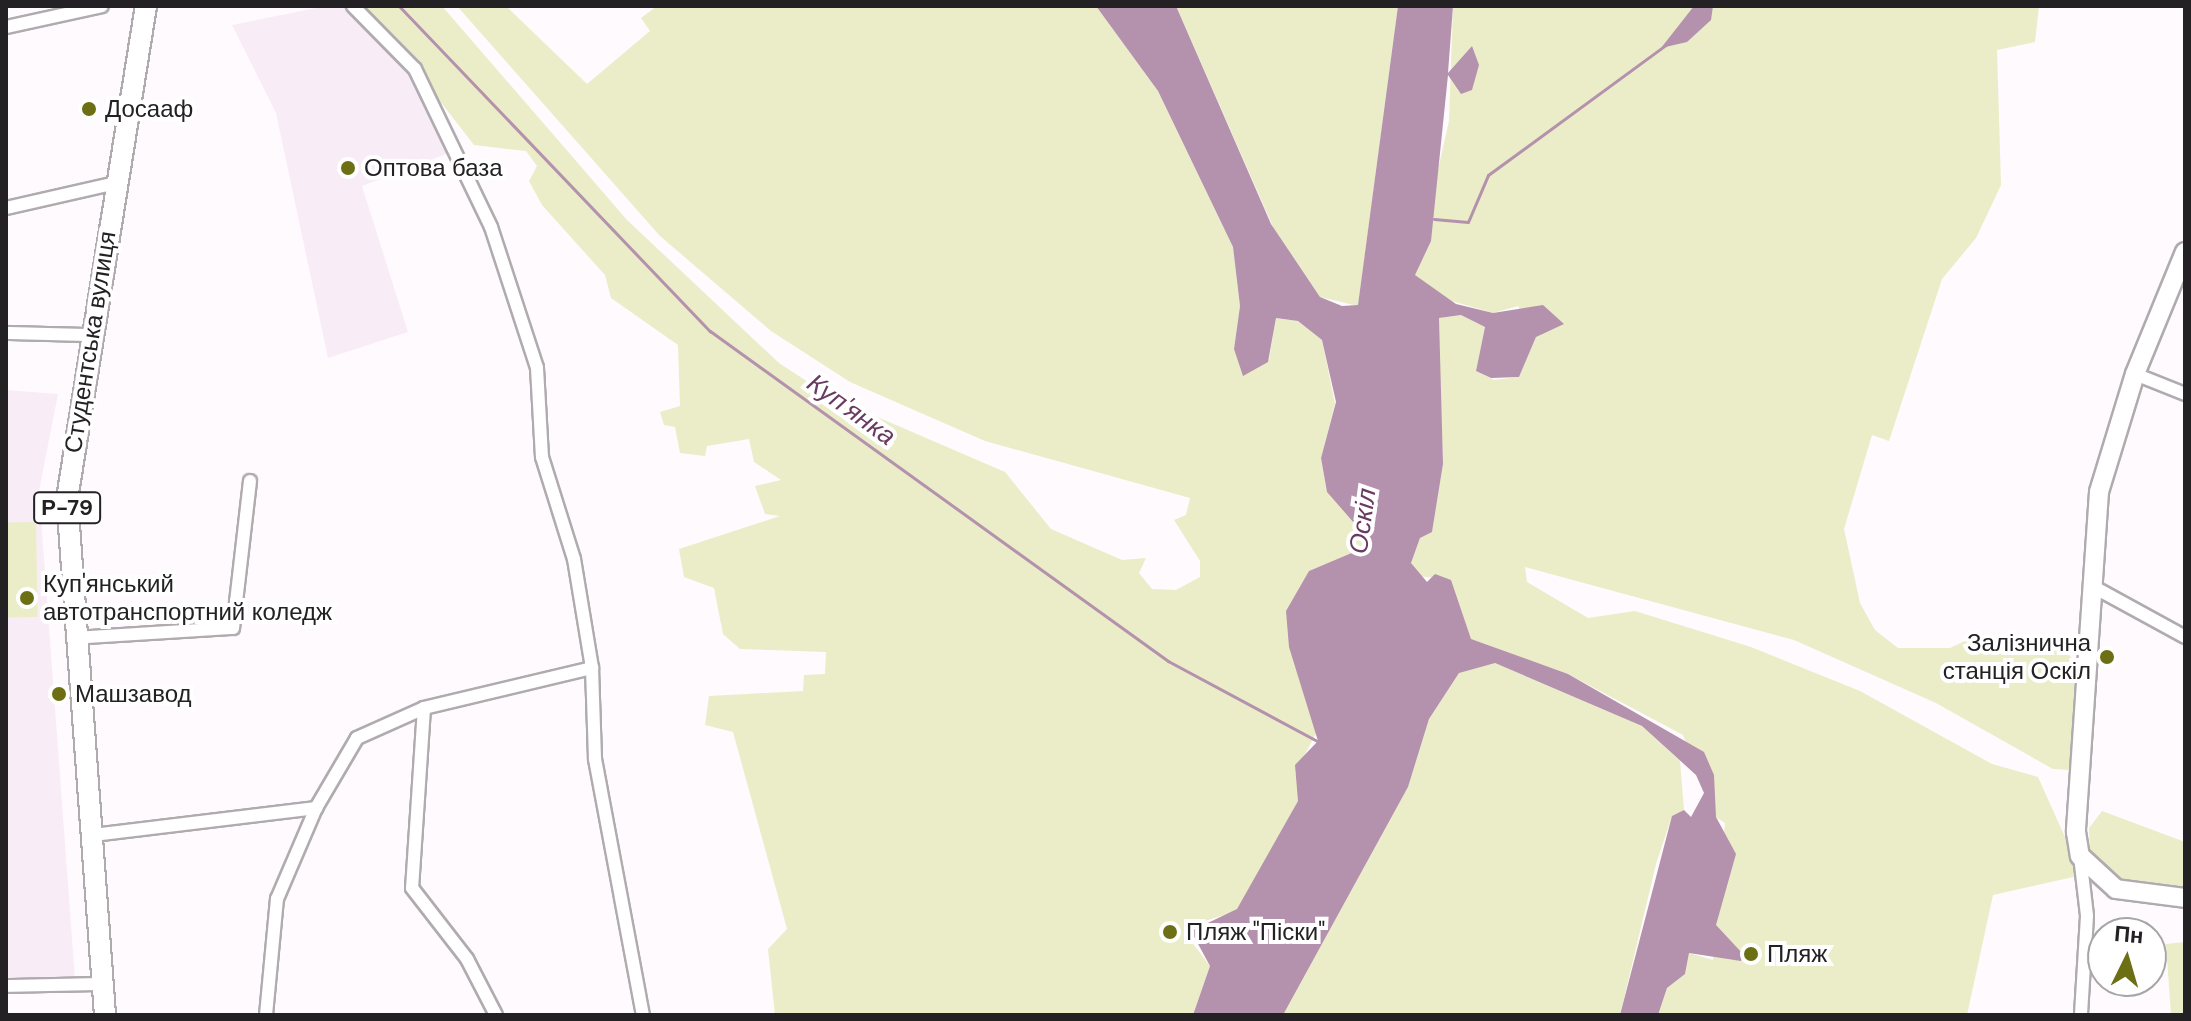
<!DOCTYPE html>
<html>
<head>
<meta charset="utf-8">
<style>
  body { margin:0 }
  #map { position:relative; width:2191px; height:1021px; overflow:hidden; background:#fffafe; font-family:"DM Sans",sans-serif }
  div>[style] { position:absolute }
  .built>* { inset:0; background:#f8edf6 }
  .green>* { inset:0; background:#eaedc7; transform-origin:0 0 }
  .water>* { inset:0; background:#b491ad }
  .stream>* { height:3px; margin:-1.5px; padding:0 1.5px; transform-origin:1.5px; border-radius:1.5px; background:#b491ad }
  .roads { filter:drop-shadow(2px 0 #b0abaf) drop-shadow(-2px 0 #b0abaf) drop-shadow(0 2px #b0abaf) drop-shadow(0 -2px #b0abaf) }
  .street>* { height:12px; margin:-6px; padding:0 6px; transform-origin:6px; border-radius:6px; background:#fff }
  .secondary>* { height:18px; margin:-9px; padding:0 9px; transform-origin:9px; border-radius:9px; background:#fff }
  .primary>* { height:20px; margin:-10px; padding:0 10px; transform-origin:10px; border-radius:10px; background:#fff }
  .dots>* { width:22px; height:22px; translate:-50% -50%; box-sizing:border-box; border:4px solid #fff; border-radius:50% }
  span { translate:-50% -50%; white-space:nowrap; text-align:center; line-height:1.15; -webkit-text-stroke:8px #fff; paint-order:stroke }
  .shield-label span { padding:2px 6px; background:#fff; border:2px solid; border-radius:6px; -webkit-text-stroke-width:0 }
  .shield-label { font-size:22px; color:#232123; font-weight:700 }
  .poi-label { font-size:24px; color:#232123 }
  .left { translate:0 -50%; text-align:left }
  .right { translate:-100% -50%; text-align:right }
  .street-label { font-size:24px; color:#232123 }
  .water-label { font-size:26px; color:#6a3a61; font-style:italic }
  .frame { position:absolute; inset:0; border:8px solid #232123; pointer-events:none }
  .north { position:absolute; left:2087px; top:917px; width:80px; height:80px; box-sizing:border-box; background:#fff; border:2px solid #a7a6a7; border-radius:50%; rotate:5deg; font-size:22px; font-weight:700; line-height:32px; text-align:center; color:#232123 }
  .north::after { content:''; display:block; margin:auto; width:28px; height:36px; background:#6c6f13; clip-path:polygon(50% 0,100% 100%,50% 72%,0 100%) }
</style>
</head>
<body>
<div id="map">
  <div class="built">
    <div style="clip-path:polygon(326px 6px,353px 6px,415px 69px,454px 151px,362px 186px,408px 332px,328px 358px,276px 113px,232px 25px)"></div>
    <div style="clip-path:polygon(6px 390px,58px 394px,39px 491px,75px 979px,6px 978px)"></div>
  </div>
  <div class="green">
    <div style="clip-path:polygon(353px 6px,442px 6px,627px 220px,779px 363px,831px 397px,1005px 472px,1051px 529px,1122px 560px,1146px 558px,1139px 573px,1152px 589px,1176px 590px,1200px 577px,1200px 561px,1174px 520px,1186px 515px,1190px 498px,985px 441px,850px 382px,771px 331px,660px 236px,457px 6px,506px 6px,587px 84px,650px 31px,641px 18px,657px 6px,1096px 6px,1158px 91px,1233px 247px,1240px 306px,1234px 348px,1269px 360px,1276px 318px,1298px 321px,1322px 340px,1335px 404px,1321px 458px,1327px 492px,1367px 538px,1361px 549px,1309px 571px,1320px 726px,1295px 773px,1302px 783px,1298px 801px,1237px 911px,1195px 924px,1191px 941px,1210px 966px,1193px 1015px,775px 1015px,768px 949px,787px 929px,733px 732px,705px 725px,709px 696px,803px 691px,804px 675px,825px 674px,826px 652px,740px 649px,723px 634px,714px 588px,684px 577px,679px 549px,780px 516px,765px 514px,755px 486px,781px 480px,754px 462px,749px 439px,707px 446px,705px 456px,680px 453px,675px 427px,664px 425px,660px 412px,680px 406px,678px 345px,611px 298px,605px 275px,542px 205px,529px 181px,537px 166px,526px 151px,474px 145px,415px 69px)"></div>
    <div style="clip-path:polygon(1176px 6px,1398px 6px,1358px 306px,1320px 297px,1274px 229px)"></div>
    <div style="clip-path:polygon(1453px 6px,2039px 6px,2035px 42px,1997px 50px,2001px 185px,1976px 238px,1942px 279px,1889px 441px,1872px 435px,1844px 529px,1860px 603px,1875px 630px,1898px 648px,1950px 648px,1980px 634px,2062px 647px,2091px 680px,2070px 770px,2053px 769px,1936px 703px,1794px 640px,1525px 567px,1527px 582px,1588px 618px,1635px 611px,1751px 647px,1860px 691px,1992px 764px,2038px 777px,2082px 875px,1993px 895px,1967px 1015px,1658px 1015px,1667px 988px,1685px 974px,1689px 953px,1713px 960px,1725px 823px,1714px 816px,1683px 735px,1568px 674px,1479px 642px,1495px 663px,1642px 726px,1680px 761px,1684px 810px,1671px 819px,1656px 864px,1620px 1015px,1283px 1015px,1408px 787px,1429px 719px,1459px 673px,1451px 580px,1418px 576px,1411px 563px,1420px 538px,1432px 531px,1443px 464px,1438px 318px,1461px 315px,1485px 327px,1476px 371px,1494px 380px,1519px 377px,1536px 337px,1518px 306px,1493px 313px,1452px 301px,1414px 275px,1449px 121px)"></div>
    <div style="left:36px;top:522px;width:95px;height:30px;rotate:89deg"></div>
    <div style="clip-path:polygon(2102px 811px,2185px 842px,2185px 895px,2126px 887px,2090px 856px,2089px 828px)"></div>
    <div style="clip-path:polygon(2185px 942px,2185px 1015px,2171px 1015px,2166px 944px)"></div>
  </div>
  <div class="water">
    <div style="clip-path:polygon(1096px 6px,1176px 6px,1271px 224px,1320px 297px,1342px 306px,1358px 305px,1398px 6px,1453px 6px,1448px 73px,1472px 46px,1479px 65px,1472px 90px,1461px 94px,1448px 75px,1431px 241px,1415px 275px,1456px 304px,1493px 313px,1543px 305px,1564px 324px,1536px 337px,1519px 377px,1491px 378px,1476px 371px,1485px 327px,1461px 315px,1439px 318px,1443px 464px,1432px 532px,1420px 538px,1411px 563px,1427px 582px,1435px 574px,1451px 580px,1471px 639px,1568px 674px,1704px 752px,1714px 775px,1716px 817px,1736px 854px,1716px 925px,1743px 954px,1741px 961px,1689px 953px,1685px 974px,1667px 988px,1658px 1015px,1620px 1015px,1672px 816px,1684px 810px,1691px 817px,1704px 793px,1696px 775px,1642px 726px,1495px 663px,1459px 673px,1429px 719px,1408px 787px,1283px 1015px,1193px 1015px,1210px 966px,1191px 931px,1237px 909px,1298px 801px,1295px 765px,1318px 741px,1289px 647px,1286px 611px,1309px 571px,1361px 549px,1367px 538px,1327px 492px,1321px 458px,1336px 402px,1322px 340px,1298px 321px,1276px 318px,1268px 362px,1243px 376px,1234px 349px,1240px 306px,1233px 247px,1158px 91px)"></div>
    <div style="clip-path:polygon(1694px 6px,1713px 6px,1711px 20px,1687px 42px,1661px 48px)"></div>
  </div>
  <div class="stream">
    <div style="left:399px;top:6px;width:450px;rotate:46.3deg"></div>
    <div style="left:710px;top:331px;width:565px;rotate:35.77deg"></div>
    <div style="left:1168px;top:661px;width:174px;rotate:28.2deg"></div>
    <div style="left:1434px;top:219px;width:34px;rotate:5deg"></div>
    <div style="left:1468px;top:222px;width:51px;rotate:-66.9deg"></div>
    <div style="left:1488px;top:175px;width:225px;rotate:-36.2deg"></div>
  </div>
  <div class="roads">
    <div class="street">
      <div style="left:353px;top:6px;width:88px;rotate:45.5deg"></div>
      <div style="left:415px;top:69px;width:175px;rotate:64.3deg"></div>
      <div style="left:491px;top:227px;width:148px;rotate:71.9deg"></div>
      <div style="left:537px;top:368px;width:89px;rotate:86.8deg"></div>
      <div style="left:542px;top:457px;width:107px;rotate:72.6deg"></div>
      <div style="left:574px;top:559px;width:110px;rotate:80.6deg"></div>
      <div style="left:592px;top:668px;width:91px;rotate:88.1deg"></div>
      <div style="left:595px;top:759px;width:260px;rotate:79.4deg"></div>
      <div style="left:6px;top:27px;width:98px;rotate:-12.3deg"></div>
      <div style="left:6px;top:208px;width:113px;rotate:-12.8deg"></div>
      <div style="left:6px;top:333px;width:84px;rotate:1.4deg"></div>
      <div style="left:2135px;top:374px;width:54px;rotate:21.8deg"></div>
      <div style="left:2092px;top:586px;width:106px;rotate:28.7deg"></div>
      <div style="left:73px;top:638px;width:160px;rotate:-3.6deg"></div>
      <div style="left:233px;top:628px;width:148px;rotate:-83.4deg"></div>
      <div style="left:424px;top:708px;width:180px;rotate:93.8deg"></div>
      <div style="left:412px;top:888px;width:90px;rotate:52.2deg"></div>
      <div style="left:467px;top:959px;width:63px;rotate:62.6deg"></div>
      <div style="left:93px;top:835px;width:225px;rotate:-6.9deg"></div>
      <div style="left:2080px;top:856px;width:60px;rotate:83.3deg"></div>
      <div style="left:2087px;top:916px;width:99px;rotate:93.5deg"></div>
      <div style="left:6px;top:986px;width:98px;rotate:-1.2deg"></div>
      <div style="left:266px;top:1015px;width:117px;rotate:-84.6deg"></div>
      <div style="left:277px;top:899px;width:99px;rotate:-66.8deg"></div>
      <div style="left:316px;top:808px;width:81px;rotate:-59.6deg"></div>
      <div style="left:357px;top:738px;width:73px;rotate:-24.1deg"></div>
      <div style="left:424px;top:708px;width:173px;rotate:-13.4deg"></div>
    </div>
    <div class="secondary">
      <div style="left:2185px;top:252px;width:132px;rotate:112.3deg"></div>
      <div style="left:2135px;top:374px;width:123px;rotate:107deg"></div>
      <div style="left:2099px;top:492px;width:341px;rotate:93.9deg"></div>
      <div style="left:2076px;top:832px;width:24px;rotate:81deg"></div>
      <div style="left:2080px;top:856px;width:49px;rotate:42.5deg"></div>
      <div style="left:2116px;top:889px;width:70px;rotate:7.4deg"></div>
    </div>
    <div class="primary">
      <div style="left:105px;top:1015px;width:517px;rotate:-94.21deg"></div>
      <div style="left:67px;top:499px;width:499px;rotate:-80.9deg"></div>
    </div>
  </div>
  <div class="dots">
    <div style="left:89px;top:109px;background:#6c6f13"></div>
    <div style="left:348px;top:168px;background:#6c6f13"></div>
    <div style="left:27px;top:598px;background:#6c6f13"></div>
    <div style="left:2107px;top:657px;background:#6c6f13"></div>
    <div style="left:59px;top:694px;background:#6c6f13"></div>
    <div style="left:1170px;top:932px;background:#6c6f13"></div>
    <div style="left:1751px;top:954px;background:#6c6f13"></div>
  </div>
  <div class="shield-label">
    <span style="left:67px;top:508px">Р-79</span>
  </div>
  <div class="poi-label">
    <span class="left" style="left:105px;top:109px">Досааф</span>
    <span class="left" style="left:364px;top:168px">Оптова база</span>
    <span class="left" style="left:43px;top:598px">Куп'янський<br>автотранспортний коледж</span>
    <span class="right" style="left:2091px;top:657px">Залізнична<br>станція Оскіл</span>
    <span class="left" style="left:75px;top:694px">Машзавод</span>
    <span class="left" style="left:1186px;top:932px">Пляж "Піски"</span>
    <span class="left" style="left:1767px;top:954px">Пляж</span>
  </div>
  <div class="street-label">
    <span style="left:90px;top:342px;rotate:-81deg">Студентська вулиця</span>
  </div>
  <div class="water-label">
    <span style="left:851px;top:410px;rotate:36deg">Куп'янка</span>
    <span style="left:1363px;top:521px;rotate:-82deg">Оскіл</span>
  </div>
  <div class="frame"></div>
  <div class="north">Пн</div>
</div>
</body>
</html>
